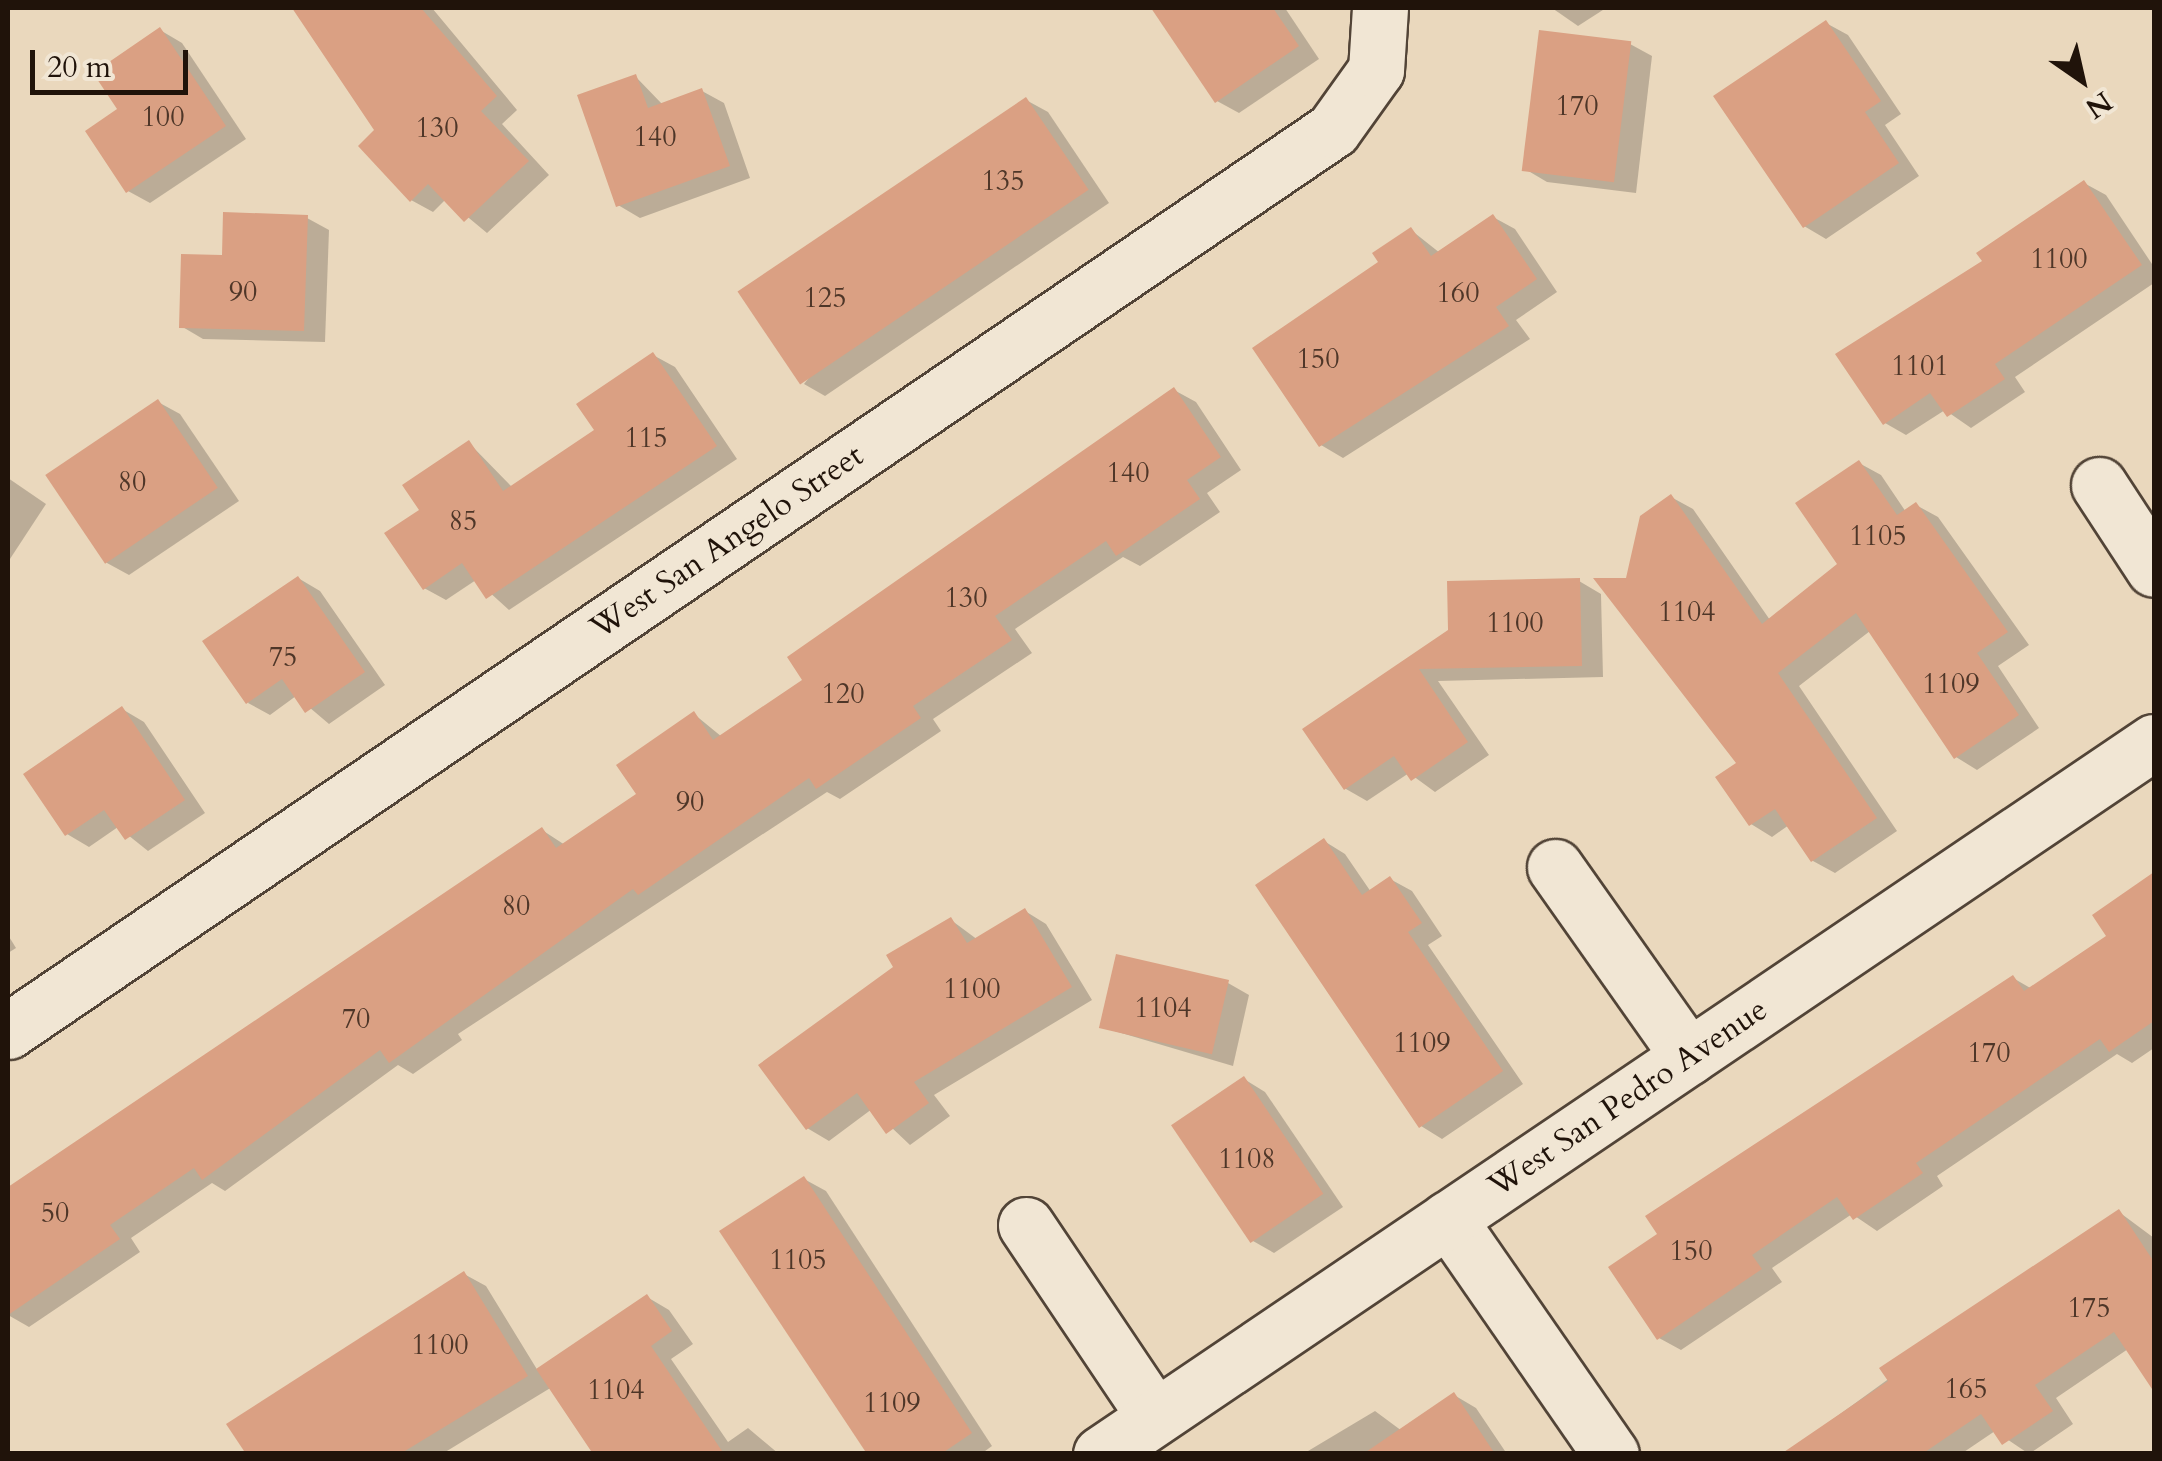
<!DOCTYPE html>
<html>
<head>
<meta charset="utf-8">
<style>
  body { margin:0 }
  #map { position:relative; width:2162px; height:1461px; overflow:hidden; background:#ead8bd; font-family:Cardo,serif }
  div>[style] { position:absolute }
  .shadow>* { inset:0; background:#0003 }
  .building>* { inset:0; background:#daa083; transform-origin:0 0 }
  .roads { filter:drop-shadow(2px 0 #524437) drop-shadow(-2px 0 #524437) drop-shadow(0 2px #524437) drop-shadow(0 -2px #524437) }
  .street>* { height:55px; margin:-27.5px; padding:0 27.5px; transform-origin:27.5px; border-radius:27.5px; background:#f1e6d4 }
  span { translate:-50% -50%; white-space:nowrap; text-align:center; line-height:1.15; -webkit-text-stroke:9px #f1e6d4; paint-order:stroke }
  .number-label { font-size:28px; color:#4e3628 }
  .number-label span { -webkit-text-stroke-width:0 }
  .street-label { font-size:32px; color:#20130a }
  .frame { position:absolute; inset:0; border:10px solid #20130a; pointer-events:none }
  .north { position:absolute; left:2032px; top:30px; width:100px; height:100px; -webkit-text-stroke:8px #f1e6d4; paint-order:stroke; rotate:146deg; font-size:28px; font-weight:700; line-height:40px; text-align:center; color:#20130a }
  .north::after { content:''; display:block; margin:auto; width:35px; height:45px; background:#20130a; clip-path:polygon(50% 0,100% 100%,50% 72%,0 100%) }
  .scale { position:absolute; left:30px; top:50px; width:158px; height:45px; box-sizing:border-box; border:5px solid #20130a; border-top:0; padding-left:12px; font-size:30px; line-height:35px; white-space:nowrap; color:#20130a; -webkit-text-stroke:8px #f1e6d4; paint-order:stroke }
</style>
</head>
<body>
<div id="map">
  <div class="shadow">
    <div style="clip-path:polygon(295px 8px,432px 8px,517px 110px,502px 124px,549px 175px,487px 233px,446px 199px,433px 212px,411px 200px,378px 130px)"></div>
    <div style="clip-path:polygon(1156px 8px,1285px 8px,1319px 59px,1239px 113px,1217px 101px)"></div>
    <div style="clip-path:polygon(1552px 8px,1606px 8px,1578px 26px)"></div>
    <div style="clip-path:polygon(1826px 23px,1848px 35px,1901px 114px,1885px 125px,1919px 176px,1826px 239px,1804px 226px)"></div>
    <div style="clip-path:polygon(160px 30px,182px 43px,246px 139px,150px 203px,128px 191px,121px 110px)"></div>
    <div style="clip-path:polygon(1630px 44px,1652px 56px,1636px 193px,1547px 182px,1525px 169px)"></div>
    <div style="clip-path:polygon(635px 76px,663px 105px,702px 91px,724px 103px,750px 178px,640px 218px,618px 205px)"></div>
    <div style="clip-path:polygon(1026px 100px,1048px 112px,1109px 203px,825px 396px,804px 384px)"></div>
    <div style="clip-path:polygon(2084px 183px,2106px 195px,2154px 267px,2154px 283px,2015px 377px,2025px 392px,1971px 428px,1945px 410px,1906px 435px,1885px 423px,1985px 261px)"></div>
    <div style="clip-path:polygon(1493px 217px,1515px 229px,1557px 292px,1516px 320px,1530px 339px,1343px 458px,1321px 445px,1382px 263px,1411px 230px,1440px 253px)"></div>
    <div style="clip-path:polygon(307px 218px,329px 230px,325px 342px,203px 339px,181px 326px,224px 258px)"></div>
    <div style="clip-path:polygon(653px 355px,675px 367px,737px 459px,509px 610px,476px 580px,446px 600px,424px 588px,422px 511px,469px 443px,513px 488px,597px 431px)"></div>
    <div style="clip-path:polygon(1174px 390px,1196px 402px,1241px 470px,1207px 493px,1220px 512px,1140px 566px,1123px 557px,1015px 629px,1032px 653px,933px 719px,941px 731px,840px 799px,827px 792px,458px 1034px,462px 1040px,413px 1074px,398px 1065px,225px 1191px,212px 1183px,131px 1238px,140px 1252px,29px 1327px,8px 1315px,8px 1190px,542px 830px,565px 845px,640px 794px,694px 714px,722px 737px,806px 680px)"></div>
    <div style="clip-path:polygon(158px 402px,180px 414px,239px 501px,129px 575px,107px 563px,49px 476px)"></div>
    <div style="clip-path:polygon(1859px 463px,1881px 475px,1906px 512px,1916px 505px,1938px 517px,2029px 645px,1998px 666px,2039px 728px,1977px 770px,1956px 757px,1870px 631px,1799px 686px,1897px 831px,1835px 873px,1813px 861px,1789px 825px,1772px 837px,1751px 824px,1740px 763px,1628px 580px,1671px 497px,1693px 509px,1770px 620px,1840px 565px)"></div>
    <div style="clip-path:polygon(8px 478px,46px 504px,8px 562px)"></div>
    <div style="clip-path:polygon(298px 578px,320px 591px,385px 685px,329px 724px,296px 696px,270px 715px,248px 703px)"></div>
    <div style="clip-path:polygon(1579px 581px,1601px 594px,1603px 677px,1438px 681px,1489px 755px,1435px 792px,1409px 773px,1367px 801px,1346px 789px,1306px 729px)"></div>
    <div style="clip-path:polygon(122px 709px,144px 722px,205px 813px,148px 851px,118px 827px,89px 847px,67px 834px)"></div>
    <div style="clip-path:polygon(1324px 841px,1345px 854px,1371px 892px,1390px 879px,1412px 891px,1442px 936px,1428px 945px,1523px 1084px,1442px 1139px,1421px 1126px)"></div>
    <div style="clip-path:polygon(2154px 878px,2154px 1048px,2132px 1063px,2117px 1054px,1937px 1176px,1943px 1186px,1877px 1231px,1852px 1214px,1772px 1268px,1782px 1282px,1681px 1350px,1659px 1338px,2013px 978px,2032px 989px,2109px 936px,2095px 915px)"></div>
    <div style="clip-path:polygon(1025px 911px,1046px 924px,1092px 1000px,934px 1095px,950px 1116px,910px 1145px,872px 1109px,829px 1141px,807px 1128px,896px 967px,951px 920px,978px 940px)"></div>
    <div style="clip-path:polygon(8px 935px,16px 948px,8px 953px)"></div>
    <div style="clip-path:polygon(1228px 983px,1249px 995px,1233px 1066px,1101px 1027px)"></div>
    <div style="clip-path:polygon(1244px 1079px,1265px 1092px,1343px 1207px,1274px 1253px,1253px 1241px)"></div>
    <div style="clip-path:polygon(804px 1179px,826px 1191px,992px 1446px,981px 1454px,870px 1454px)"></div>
    <div style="clip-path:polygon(2119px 1212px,2154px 1238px,2154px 1365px,2128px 1349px,2056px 1398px,2073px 1424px,2029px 1454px,1995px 1431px,1961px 1454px,1785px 1454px)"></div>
    <div style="clip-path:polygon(464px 1274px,486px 1286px,538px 1371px,647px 1297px,669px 1310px,693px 1344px,671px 1359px,728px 1442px,748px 1428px,779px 1454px,600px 1454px,552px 1387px,442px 1454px,249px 1454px)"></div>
    <div style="clip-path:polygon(1454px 1395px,1476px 1408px,1507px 1454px,1303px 1454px,1375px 1411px,1402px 1431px)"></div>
  </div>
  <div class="building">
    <div style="clip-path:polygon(292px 8px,421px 8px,497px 96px,481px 111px,529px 161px,464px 222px,428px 184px,410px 202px,358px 146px,374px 130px)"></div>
    <div style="clip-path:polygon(1151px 8px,1273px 8px,1299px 46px,1215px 103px)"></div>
    <div style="clip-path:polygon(1826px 20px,1881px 101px,1865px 112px,1899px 163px,1803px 228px,1713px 96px)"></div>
    <div style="clip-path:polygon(160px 27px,226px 126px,126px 193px,85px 131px,117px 109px,93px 73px)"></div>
    <div style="left:1539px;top:30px;width:93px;height:142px;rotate:7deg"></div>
    <div style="clip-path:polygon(636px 74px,648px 108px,702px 88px,730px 166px,616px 207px,577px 95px)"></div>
    <div style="left:1026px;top:97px;width:112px;height:348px;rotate:56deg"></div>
    <div style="clip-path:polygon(2084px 180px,2142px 265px,1995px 364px,2005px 379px,1947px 417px,1930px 393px,1883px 425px,1835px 354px,1982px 261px,1976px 253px)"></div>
    <div style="clip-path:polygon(223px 212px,308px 215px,304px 331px,179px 328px,181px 254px,222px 255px)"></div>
    <div style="clip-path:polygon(1493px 214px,1537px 279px,1496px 307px,1509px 326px,1319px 447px,1252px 348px,1378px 262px,1372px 253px,1411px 227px,1431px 256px)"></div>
    <div style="clip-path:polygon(653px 352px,717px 446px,486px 599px,462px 563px,423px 590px,384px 533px,419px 510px,402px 485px,469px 440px,503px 491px,594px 430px,576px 404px)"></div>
    <div style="clip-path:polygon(1174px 387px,1221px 457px,1187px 480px,1200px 499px,1116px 556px,1106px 541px,995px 616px,1012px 640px,913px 706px,921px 718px,816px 789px,809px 778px,638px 895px,633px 889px,389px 1063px,380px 1050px,202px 1180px,194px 1168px,110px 1225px,120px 1239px,8px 1315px,8px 1187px,542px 827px,556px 848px,636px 794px,616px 765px,694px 711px,713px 740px,802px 680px,787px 657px)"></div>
    <div style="left:158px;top:399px;width:107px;height:136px;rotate:56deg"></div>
    <div style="clip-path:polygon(1859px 460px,1897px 515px,1916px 502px,2008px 632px,1977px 653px,2019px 715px,1954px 759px,1856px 613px,1778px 673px,1877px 818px,1811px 862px,1775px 809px,1749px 826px,1715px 777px,1736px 763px,1593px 578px,1626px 578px,1640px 516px,1671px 494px,1762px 624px,1837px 564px,1795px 503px)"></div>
    <div style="clip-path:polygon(298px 576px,365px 672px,305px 713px,282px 679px,246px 704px,202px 641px)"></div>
    <div style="clip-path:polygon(1580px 578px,1582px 666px,1419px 669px,1468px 742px,1411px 781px,1394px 756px,1344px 790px,1302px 729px,1448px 630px,1447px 581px)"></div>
    <div style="clip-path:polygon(122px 706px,185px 800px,125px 840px,104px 810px,65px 836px,23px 774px)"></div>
    <div style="clip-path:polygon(1324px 838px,1362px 895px,1390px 876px,1422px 923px,1408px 932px,1503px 1071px,1419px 1128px,1255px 885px)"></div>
    <div style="clip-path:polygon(2154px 872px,2154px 1021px,2109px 1052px,2100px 1039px,1916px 1163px,1923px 1173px,1853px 1220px,1837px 1197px,1752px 1255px,1762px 1269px,1657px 1340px,1608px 1267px,1657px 1234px,1645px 1216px,2013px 975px,2024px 991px,2106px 936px,2092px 915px)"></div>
    <div style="clip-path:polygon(1025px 908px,1072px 987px,914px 1082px,929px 1103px,886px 1134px,857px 1093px,806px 1130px,758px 1065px,893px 967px,886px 955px,951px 917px,967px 943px)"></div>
    <div style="left:1116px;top:954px;width:116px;height:76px;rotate:13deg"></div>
    <div style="left:1244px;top:1076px;width:142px;height:88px;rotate:56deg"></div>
    <div style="clip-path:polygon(804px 1176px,972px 1433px,941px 1454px,867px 1454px,719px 1231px)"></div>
    <div style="clip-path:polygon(2119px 1209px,2154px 1262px,2154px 1392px,2114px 1332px,2035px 1385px,2053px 1411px,2002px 1445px,1981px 1414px,1922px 1454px,1781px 1454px,1888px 1381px,1879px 1368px)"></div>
    <div style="clip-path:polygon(464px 1271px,528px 1376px,400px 1454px,246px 1454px,226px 1424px)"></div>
    <div style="clip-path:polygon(647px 1294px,672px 1331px,651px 1346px,724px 1454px,593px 1454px,536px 1369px)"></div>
    <div style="clip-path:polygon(1454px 1392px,1495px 1454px,1363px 1454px)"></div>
  </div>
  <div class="roads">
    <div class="street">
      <div style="left:2099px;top:485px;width:100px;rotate:56.8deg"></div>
      <div style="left:1555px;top:867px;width:232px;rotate:54.8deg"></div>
      <div style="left:8px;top:1031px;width:1602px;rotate:-34.22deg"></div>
      <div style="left:1333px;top:130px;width:74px;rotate:-54.4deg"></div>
      <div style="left:1376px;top:70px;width:62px;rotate:-86.3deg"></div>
      <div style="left:1448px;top:1219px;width:286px;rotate:55.3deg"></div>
      <div style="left:1026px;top:1225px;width:231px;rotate:56.1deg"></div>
      <div style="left:1101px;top:1454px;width:1271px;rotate:-34.07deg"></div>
    </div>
  </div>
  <div class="number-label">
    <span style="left:1577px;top:106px">170</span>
    <span style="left:163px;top:117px">100</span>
    <span style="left:437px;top:128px">130</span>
    <span style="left:655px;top:137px">140</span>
    <span style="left:1003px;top:181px">135</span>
    <span style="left:2059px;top:259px">1100</span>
    <span style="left:243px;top:292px">90</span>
    <span style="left:1458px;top:293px">160</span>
    <span style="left:825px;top:298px">125</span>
    <span style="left:1318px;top:359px">150</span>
    <span style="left:1920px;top:366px">1101</span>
    <span style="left:646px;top:438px">115</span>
    <span style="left:1128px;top:473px">140</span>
    <span style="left:132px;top:482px">80</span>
    <span style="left:463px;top:521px">85</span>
    <span style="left:1878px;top:536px">1105</span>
    <span style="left:966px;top:598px">130</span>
    <span style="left:1687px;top:612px">1104</span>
    <span style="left:1515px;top:623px">1100</span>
    <span style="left:283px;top:657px">75</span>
    <span style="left:1951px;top:684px">1109</span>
    <span style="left:843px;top:694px">120</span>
    <span style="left:690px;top:802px">90</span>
    <span style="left:516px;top:906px">80</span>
    <span style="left:972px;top:989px">1100</span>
    <span style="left:1163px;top:1008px">1104</span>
    <span style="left:356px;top:1019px">70</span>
    <span style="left:1422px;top:1043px">1109</span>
    <span style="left:1989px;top:1053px">170</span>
    <span style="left:1247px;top:1159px">1108</span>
    <span style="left:55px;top:1213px">50</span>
    <span style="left:1691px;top:1251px">150</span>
    <span style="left:798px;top:1260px">1105</span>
    <span style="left:2089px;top:1308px">175</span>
    <span style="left:440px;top:1345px">1100</span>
    <span style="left:1966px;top:1389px">165</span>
    <span style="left:616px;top:1390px">1104</span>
    <span style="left:892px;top:1403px">1109</span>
  </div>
  <div class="street-label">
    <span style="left:727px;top:542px;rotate:-34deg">West San Angelo Street</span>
    <span style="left:1628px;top:1098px;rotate:-34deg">West San Pedro Avenue</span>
  </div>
  <div class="frame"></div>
  <div class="north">N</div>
  <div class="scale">20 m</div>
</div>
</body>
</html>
